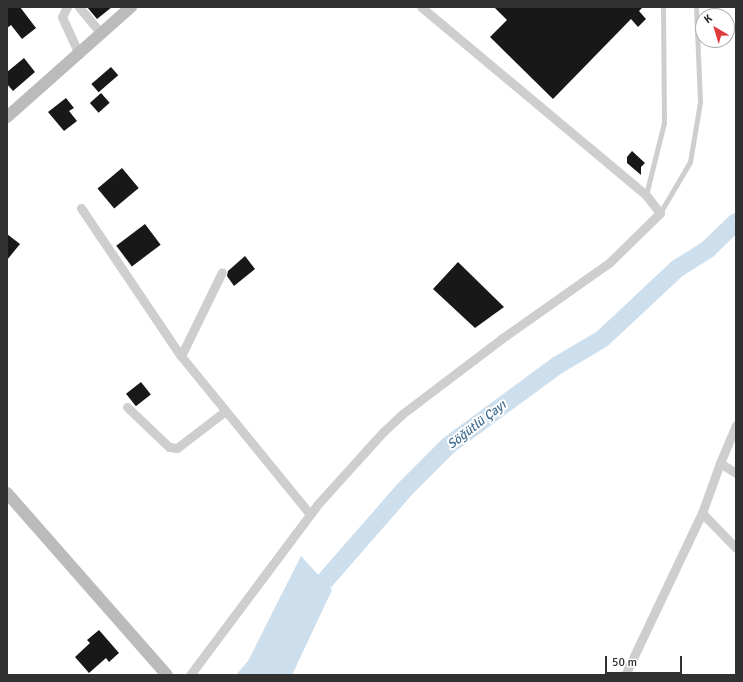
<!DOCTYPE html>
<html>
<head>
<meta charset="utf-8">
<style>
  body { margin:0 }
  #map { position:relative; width:743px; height:682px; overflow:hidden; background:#fff; font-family:Signika,sans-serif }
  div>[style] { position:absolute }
  .water>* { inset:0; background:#cddeec }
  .river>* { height:18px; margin:-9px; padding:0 9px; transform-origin:9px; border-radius:9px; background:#cddeec }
  .building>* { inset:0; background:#181818; transform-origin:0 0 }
  .lane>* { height:4.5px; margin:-2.25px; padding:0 2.25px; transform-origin:2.25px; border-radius:2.25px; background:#cecece }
  .street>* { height:9px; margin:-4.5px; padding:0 4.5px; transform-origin:4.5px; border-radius:4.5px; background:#cecece }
  .secondary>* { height:12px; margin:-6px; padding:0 6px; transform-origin:6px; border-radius:6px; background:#bbb }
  span { translate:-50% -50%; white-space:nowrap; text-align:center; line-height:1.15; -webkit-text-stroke:4px #fff; paint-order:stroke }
  .water-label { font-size:13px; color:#416d92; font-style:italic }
  .frame { position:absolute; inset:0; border:8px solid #313131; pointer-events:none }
  .north { position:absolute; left:695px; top:8px; width:40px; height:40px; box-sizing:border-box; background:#fff; border:1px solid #adadad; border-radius:50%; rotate:322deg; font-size:11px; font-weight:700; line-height:16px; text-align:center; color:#313131 }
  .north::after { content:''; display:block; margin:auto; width:14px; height:18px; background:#e03b3c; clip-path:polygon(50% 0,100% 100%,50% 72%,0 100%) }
  .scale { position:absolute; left:605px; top:656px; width:77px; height:18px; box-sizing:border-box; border:2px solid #313131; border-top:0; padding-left:5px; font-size:12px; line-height:14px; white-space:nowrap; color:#313131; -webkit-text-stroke:3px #fff; paint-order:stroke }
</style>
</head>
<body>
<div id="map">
  <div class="water">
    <div style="clip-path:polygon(301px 556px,332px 590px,292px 675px,236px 675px,248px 661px)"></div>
  </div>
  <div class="river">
    <div style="left:309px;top:599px;width:146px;rotate:-48.9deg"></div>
    <div style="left:405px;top:489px;width:62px;rotate:-45deg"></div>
    <div style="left:449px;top:445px;width:135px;rotate:-36.3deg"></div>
    <div style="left:558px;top:365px;width:51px;rotate:-30.6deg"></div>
    <div style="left:602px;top:339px;width:104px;rotate:-43.1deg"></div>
    <div style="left:678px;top:268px;width:36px;rotate:-32deg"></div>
    <div style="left:708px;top:249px;width:39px;rotate:-44deg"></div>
  </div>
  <div class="building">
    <div style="clip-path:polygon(7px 7px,20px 7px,36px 28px,22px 39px,11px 25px,7px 28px)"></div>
    <div style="clip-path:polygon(87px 7px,112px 7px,97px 19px)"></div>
    <div style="clip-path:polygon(494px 7px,643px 7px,639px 11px,646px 19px,638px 27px,631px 19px,553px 99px,490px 37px,507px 20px)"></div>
    <div style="clip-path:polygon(24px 58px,35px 72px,13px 91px,7px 84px,7px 72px)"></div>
    <div style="left:111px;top:67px;width:11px;height:26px;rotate:49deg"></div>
    <div style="left:101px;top:93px;width:13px;height:15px;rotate:48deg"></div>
    <div style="clip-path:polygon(66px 98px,74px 108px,69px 111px,77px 121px,64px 131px,48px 112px)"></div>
    <div style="clip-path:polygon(632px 151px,645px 163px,641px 167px,641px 175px,627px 163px,627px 157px)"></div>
    <div style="left:122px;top:168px;width:26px;height:32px;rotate:50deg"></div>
    <div style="left:145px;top:224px;width:26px;height:36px;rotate:53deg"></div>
    <div style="clip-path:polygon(7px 234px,20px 244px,7px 260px)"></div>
    <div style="clip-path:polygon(245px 256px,255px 269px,234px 286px,227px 276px,228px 271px)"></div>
    <div style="clip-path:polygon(458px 262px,504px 307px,475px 328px,433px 289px)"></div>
    <div style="left:141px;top:382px;width:16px;height:19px;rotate:52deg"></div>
    <div style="clip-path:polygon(99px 630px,119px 653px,109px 662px,106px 658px,89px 673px,75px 657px,90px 643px,87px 640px)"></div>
  </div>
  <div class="lane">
    <div style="left:646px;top:195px;width:74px;rotate:-76deg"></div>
    <div style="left:664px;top:123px;width:116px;rotate:-90.5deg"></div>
    <div style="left:660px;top:213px;width:59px;rotate:-59.5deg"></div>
    <div style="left:690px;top:162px;width:61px;rotate:-80.5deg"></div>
    <div style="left:700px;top:102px;width:95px;rotate:-92.4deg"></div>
  </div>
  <div class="street">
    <div style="left:67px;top:7px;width:11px;rotate:117deg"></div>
    <div style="left:62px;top:17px;width:41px;rotate:65.3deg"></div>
    <div style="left:79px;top:7px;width:34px;rotate:50deg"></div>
    <div style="left:81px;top:208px;width:179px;rotate:56deg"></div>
    <div style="left:181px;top:356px;width:204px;rotate:50.8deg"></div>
    <div style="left:181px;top:356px;width:93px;rotate:-64deg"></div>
    <div style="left:127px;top:407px;width:58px;rotate:43.6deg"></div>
    <div style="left:169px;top:447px;width:8px;rotate:7deg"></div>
    <div style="left:177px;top:448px;width:59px;rotate:-37.5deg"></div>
    <div style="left:736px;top:425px;width:41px;rotate:112.8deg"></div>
    <div style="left:720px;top:463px;width:19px;rotate:32deg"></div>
    <div style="left:720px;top:463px;width:53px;rotate:109.8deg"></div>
    <div style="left:702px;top:513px;width:49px;rotate:45.8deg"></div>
    <div style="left:190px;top:675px;width:212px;rotate:-53.2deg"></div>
    <div style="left:317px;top:505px;width:97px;rotate:-47.9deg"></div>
    <div style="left:382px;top:433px;width:26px;rotate:-43deg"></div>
    <div style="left:401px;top:415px;width:126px;rotate:-37.2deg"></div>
    <div style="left:501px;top:339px;width:133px;rotate:-35.2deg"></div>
    <div style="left:610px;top:262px;width:70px;rotate:-44.4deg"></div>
    <div style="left:660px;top:213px;width:23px;rotate:-128deg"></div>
    <div style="left:646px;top:195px;width:293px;rotate:-140.1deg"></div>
    <div style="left:625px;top:675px;width:179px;rotate:-64.6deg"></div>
  </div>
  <div class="secondary">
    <div style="left:7px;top:117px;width:166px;rotate:-41.6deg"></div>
    <div style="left:7px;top:493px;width:242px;rotate:48.7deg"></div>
  </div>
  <div class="water-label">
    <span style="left:477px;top:425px;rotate:-38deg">Söğütlü Çayı</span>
  </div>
  <div class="frame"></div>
  <div class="north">K</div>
  <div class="scale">50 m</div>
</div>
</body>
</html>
